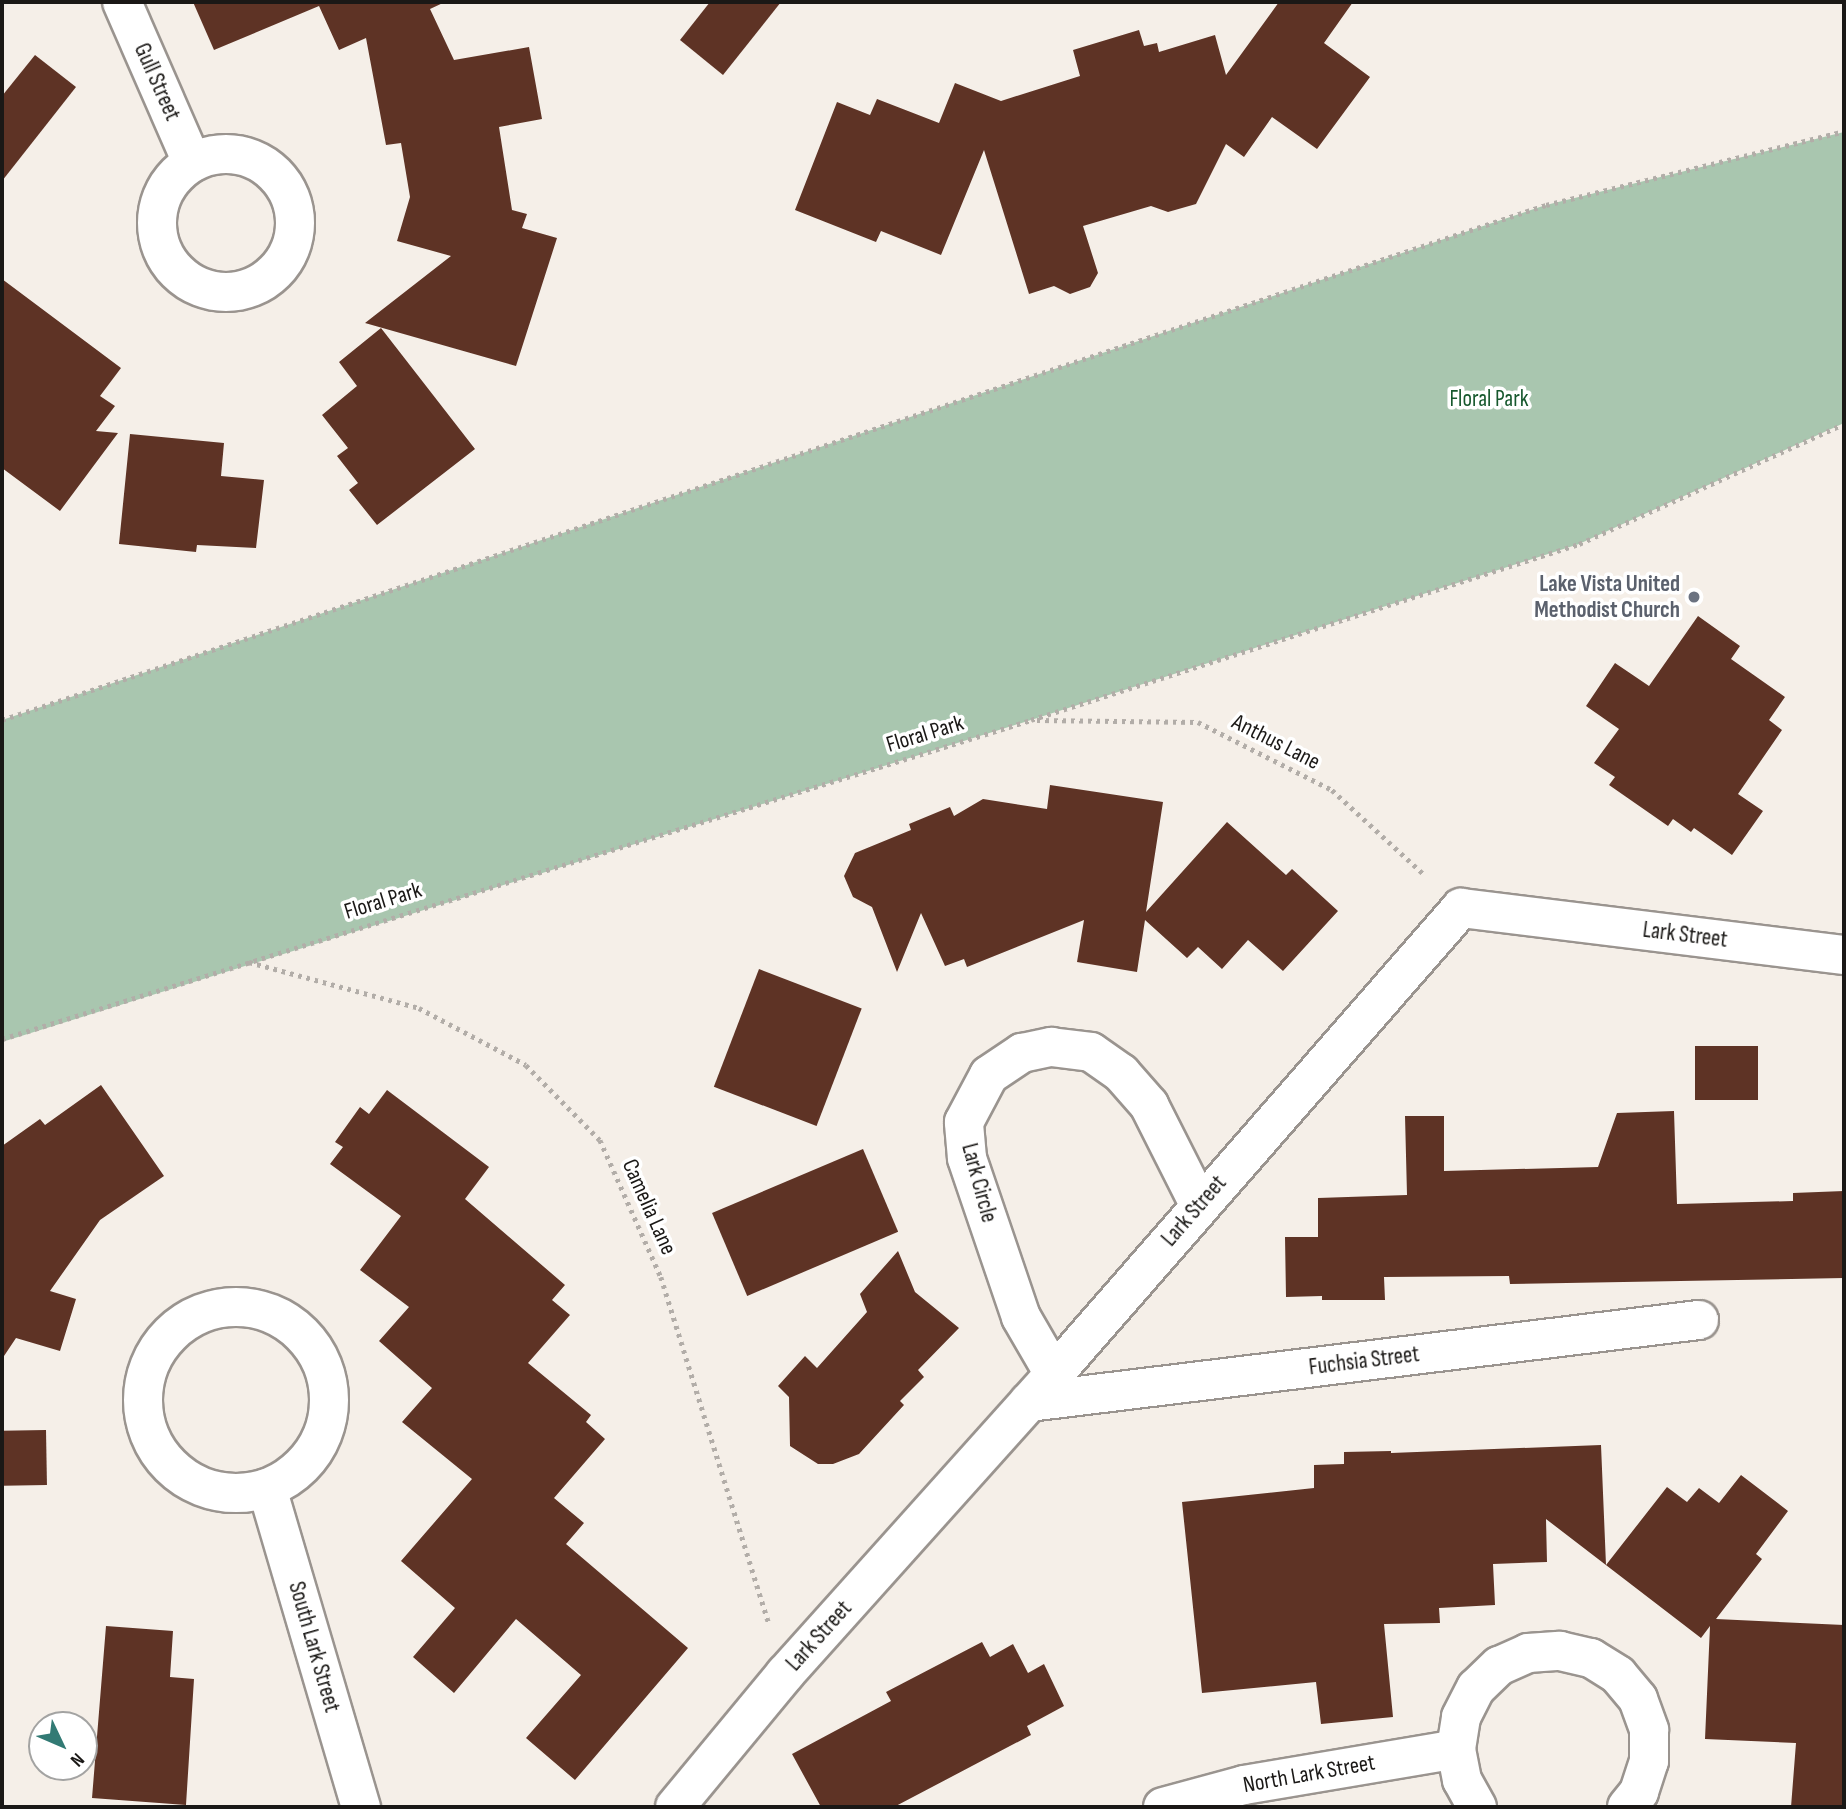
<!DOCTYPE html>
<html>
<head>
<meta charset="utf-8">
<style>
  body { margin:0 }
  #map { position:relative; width:1846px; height:1809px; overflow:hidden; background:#f5efe8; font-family:"Sofia Sans Condensed",sans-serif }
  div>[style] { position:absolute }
  .green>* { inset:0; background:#a9c6af }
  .building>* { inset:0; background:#5e3325; transform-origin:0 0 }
  .path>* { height:4.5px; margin-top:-2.25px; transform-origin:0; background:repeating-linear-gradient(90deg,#b2ada8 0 3.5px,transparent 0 8.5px) }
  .roads { filter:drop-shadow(2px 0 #9a948f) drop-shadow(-2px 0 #9a948f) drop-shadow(0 2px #9a948f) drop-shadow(0 -2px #9a948f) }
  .street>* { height:38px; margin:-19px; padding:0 19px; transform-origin:19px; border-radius:19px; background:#fff }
  .street>.ring { margin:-19px; padding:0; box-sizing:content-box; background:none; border:38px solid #fff; border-radius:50% }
  .dots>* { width:19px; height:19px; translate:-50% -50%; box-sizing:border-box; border:4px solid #fff; border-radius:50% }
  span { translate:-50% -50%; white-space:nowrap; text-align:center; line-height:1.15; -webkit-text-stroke:7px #fff; paint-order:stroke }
  .street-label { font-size:23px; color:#1a1816 }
  .park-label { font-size:23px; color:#16582d }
  .worship-label { font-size:23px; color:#5b616d; font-weight:700 }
  .right { translate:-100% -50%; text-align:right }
  .frame { position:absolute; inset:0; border:4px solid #1a1816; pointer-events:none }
  .north { position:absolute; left:28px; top:1711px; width:70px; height:70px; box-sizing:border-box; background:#fff; border:2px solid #a3a3a2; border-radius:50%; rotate:134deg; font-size:19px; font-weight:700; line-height:28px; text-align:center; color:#1a1816 }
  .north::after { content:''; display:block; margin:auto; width:24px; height:32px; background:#327a74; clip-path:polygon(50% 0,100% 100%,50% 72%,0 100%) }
</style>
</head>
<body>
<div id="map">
  <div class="green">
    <div style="clip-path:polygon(1844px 132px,1844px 423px,1579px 544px,1031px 720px,2px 1042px,2px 720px,1546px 205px)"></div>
  </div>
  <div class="building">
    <div style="clip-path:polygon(193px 2px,445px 2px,430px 9px,454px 60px,529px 47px,542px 119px,499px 127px,512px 210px,527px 214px,522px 228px,557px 238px,516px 366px,365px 323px,451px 256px,397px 241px,410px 197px,401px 143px,386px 145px,366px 38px,339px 50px,319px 6px,214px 50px)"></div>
    <div style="clip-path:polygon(710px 2px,781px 2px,723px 75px,680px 40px)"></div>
    <div style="clip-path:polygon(1279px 2px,1353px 2px,1324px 43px,1370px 77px,1317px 149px,1272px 117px,1244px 157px,1226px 144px,1196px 204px,1168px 212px,1151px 206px,1083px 226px,1098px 273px,1090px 287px,1070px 294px,1054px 286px,1029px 294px,984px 150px,941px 255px,881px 231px,876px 242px,795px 210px,837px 102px,870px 115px,877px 99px,939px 123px,955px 83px,1001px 101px,1080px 76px,1073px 50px,1139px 30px,1144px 46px,1157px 43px,1159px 52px,1215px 35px,1226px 75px)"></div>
    <div style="clip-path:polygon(35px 55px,76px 87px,2px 181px,2px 96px)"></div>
    <div style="clip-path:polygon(2px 279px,121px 368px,100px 396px,115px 406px,96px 431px,118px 433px,60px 511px,2px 468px)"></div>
    <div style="clip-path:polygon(381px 328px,475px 449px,377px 525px,349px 490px,358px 483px,337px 456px,348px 448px,322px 415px,357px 386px,339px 362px)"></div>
    <div style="clip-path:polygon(130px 434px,224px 443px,221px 476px,264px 480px,256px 548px,197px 545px,196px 552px,119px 544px)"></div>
    <div style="clip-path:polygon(1698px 616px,1740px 646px,1731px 659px,1785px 697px,1769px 720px,1782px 730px,1738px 794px,1763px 811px,1732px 855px,1694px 828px,1691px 832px,1673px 819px,1668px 826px,1609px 785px,1615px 777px,1594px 763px,1619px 729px,1586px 706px,1615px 663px,1649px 686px)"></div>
    <div style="clip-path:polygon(1050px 785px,1163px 802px,1146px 912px,1227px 822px,1286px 875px,1292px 869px,1338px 911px,1283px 971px,1248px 940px,1222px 969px,1198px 947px,1187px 958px,1145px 920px,1137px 972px,1077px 962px,1084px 920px,967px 967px,964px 959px,945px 966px,921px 913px,897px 972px,872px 907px,853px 897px,844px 876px,855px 853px,911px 830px,909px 824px,950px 807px,954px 816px,983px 799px,1047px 809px)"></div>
    <div style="left:759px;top:969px;width:110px;height:126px;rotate:21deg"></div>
    <div style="left:1695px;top:1046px;width:63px;height:54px"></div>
    <div style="clip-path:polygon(101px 1085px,164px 1176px,100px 1220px,50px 1291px,76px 1299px,60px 1351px,16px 1338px,2px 1359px,2px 1146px,40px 1119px,45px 1125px)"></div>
    <div style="clip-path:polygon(387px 1090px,489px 1167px,465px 1199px,565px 1285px,552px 1300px,570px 1315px,528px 1363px,591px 1415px,586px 1422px,605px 1439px,554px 1498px,584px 1523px,566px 1544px,688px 1648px,575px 1780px,526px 1738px,581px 1675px,516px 1619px,454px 1693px,413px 1657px,455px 1608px,401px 1561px,472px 1479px,402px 1422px,432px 1388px,379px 1341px,409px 1307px,360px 1270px,401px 1216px,330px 1164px,343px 1147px,335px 1142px,360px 1107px,369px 1114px)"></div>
    <div style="clip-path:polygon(1674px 1111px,1677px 1204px,1793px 1201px,1793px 1193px,1844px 1191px,1844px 1278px,1510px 1284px,1509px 1276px,1384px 1277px,1385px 1300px,1322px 1300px,1322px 1296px,1286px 1297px,1285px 1237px,1318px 1237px,1318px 1198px,1407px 1195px,1405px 1116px,1444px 1116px,1444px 1171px,1598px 1167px,1617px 1113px)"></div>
    <div style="left:863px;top:1149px;width:90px;height:164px;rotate:67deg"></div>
    <div style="clip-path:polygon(898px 1251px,915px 1292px,959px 1328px,918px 1370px,924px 1377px,900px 1401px,904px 1405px,859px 1454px,833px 1464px,818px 1464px,790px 1446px,789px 1397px,778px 1386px,805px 1356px,817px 1368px,867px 1312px,860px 1294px)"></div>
    <div style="left:46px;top:1430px;width:55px;height:44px;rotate:89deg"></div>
    <div style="clip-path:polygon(1601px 1445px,1606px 1565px,1667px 1487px,1687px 1502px,1699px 1488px,1719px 1503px,1741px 1475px,1788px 1511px,1756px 1554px,1762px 1559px,1716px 1619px,1844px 1625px,1844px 1807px,1791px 1807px,1796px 1743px,1705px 1739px,1710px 1626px,1701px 1638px,1546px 1519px,1547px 1562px,1493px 1564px,1495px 1605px,1439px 1608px,1440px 1623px,1384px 1624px,1393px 1717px,1321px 1724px,1316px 1682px,1202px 1693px,1182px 1502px,1314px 1488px,1314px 1465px,1344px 1464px,1344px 1452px,1391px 1451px,1391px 1453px)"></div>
    <div style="clip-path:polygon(106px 1626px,173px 1631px,170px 1677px,194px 1679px,186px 1805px,92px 1798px)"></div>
    <div style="clip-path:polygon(982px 1642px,990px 1657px,1013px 1644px,1028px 1673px,1044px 1664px,1064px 1706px,1027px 1726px,1031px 1735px,894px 1807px,821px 1807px,792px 1754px,891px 1701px,886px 1692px)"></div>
  </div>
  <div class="path">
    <div style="left:2px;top:720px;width:1628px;rotate:-18.45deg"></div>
    <div style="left:1546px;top:205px;width:307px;rotate:-13.9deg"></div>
    <div style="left:1037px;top:720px;width:161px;rotate:0.7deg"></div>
    <div style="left:1198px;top:722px;width:150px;rotate:26.9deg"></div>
    <div style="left:1332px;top:790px;width:127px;rotate:42.5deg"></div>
    <div style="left:249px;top:962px;width:176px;rotate:15.1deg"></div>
    <div style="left:419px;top:1008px;width:121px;rotate:28deg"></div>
    <div style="left:526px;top:1065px;width:105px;rotate:45.4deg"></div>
    <div style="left:600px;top:1140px;width:150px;rotate:66deg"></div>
    <div style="left:661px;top:1277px;width:362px;rotate:72.7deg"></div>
    <div style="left:2px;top:1039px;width:1077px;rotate:-17.22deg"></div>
    <div style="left:1031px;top:720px;width:576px;rotate:-17.81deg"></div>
    <div style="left:1579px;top:544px;width:291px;rotate:-24.4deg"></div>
  </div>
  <div class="roads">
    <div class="street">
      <div style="left:122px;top:2px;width:175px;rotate:66.4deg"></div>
      <div class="ring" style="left:157px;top:154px;width:100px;height:100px"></div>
      <div class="ring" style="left:143px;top:1307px;width:148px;height:148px"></div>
      <div style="left:1054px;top:1374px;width:66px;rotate:-120.1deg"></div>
      <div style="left:1021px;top:1317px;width:168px;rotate:-108.8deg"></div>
      <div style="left:967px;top:1158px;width:36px;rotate:-95deg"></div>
      <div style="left:964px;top:1122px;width:53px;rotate:-62deg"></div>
      <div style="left:989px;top:1075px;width:40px;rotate:-34deg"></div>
      <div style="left:1022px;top:1053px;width:30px;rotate:-12deg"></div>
      <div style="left:1051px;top:1047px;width:40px;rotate:7.1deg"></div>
      <div style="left:1091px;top:1052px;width:37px;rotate:35deg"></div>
      <div style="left:1121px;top:1073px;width:43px;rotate:48.8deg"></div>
      <div style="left:1149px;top:1105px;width:111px;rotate:63.2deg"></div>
      <div style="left:1029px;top:1402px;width:675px;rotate:-6.98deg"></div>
      <div style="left:267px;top:1488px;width:333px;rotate:73.6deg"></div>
      <div style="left:675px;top:1807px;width:173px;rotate:-50.4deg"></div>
      <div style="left:785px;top:1674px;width:403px;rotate:-48.1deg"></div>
      <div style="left:1054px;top:1374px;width:619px;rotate:-48.87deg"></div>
      <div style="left:1461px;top:908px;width:386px;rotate:7deg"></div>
      <div style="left:1163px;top:1807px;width:84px;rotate:-15.2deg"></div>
      <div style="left:1244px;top:1785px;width:215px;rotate:-9.6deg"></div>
      <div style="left:1477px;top:1807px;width:31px;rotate:-119deg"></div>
      <div style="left:1462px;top:1780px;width:32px;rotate:-101deg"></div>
      <div style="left:1456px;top:1749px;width:32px;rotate:-81deg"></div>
      <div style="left:1461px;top:1717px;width:33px;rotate:-63deg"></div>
      <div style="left:1476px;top:1688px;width:32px;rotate:-44deg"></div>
      <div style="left:1499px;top:1666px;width:32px;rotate:-24deg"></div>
      <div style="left:1528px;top:1653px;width:32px;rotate:-4deg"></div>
      <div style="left:1560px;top:1651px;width:32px;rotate:13deg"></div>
      <div style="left:1591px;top:1658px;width:32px;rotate:32deg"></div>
      <div style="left:1618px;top:1675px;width:31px;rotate:50deg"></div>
      <div style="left:1638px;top:1699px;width:33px;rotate:70deg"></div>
      <div style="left:1649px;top:1730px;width:31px;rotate:90deg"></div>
      <div style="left:1649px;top:1761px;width:33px;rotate:108deg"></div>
      <div style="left:1639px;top:1792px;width:19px;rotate:129deg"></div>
    </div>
  </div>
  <div class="dots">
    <div style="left:1694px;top:597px;background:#6b7280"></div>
  </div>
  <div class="street-label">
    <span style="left:157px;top:82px;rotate:66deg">Gull Street</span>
    <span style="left:925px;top:734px;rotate:-17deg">Floral Park</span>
    <span style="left:1276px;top:742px;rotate:27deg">Anthus Lane</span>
    <span style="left:383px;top:901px;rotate:-17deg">Floral Park</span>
    <span style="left:1685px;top:935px;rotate:7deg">Lark Street</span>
    <span style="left:979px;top:1183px;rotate:75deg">Lark Circle</span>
    <span style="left:649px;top:1207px;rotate:66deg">Camelia Lane</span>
    <span style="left:1194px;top:1211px;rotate:-49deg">Lark Street</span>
    <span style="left:1364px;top:1361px;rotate:-7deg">Fuchsia Street</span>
    <span style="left:819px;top:1636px;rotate:-48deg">Lark Street</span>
    <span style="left:314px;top:1647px;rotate:74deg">South Lark Street</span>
    <span style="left:1309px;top:1774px;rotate:-10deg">North Lark Street</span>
  </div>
  <div class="park-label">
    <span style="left:1489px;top:399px">Floral Park</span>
  </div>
  <div class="worship-label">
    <span class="right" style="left:1680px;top:597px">Lake Vista United<br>Methodist Church</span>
  </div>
  <div class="frame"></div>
  <div class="north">N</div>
</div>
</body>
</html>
